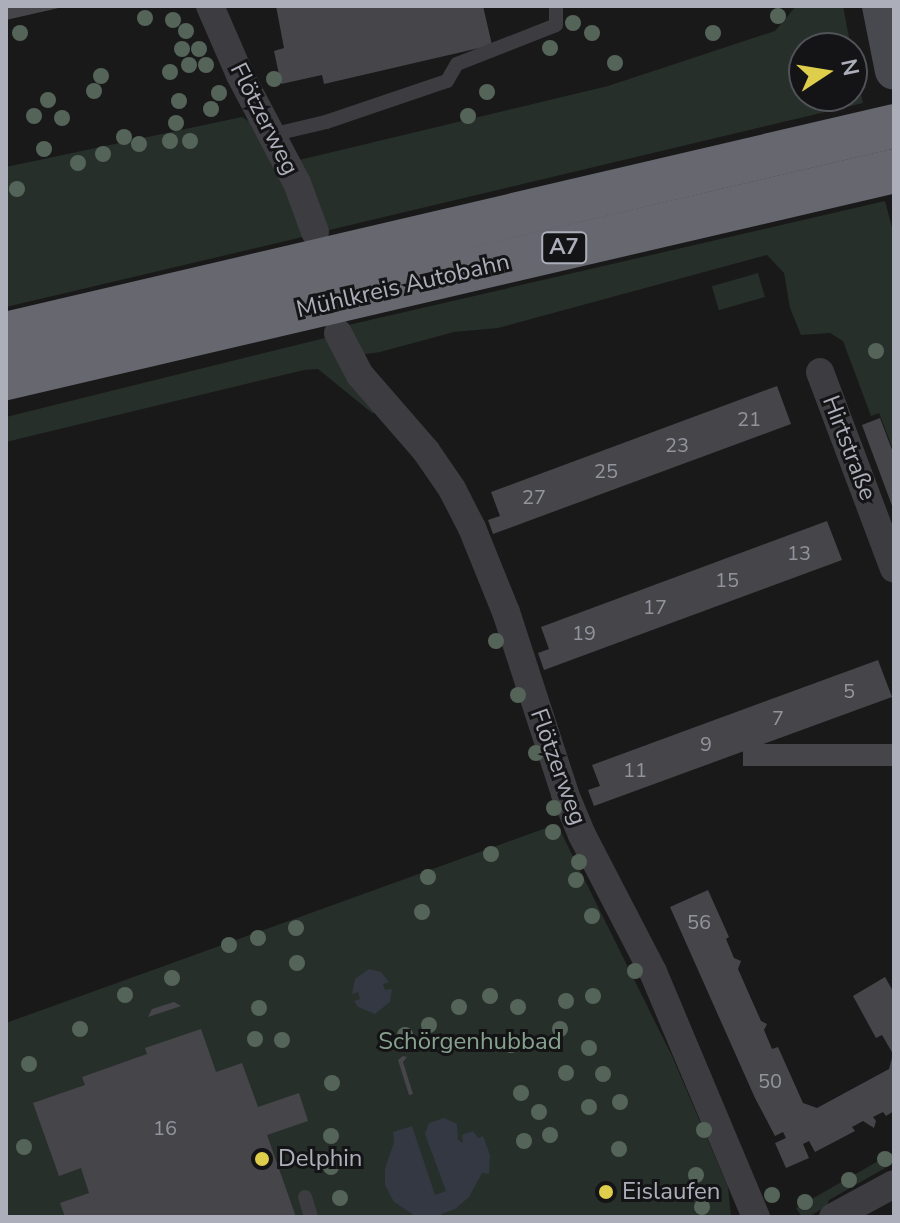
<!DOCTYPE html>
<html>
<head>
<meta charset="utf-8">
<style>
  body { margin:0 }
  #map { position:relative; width:900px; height:1223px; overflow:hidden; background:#19191a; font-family:"Nunito Sans",sans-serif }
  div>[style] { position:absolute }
  .green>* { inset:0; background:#272f2a; transform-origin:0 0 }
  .water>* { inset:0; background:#343842 }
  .building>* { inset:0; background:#46464a; transform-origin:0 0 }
  .service>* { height:14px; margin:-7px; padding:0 7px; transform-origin:7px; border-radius:7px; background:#3c3c41 }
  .minor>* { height:28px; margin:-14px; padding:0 14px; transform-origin:14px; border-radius:14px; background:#3c3c41 }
  .secondary>* { height:38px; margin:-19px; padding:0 19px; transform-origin:19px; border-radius:19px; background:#48484f }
  .motorway>* { height:44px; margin:-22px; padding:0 22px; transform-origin:22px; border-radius:22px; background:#676770 }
  .trees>* { width:16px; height:16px; margin:-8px; border-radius:50%; background:#556459 }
  .dots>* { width:22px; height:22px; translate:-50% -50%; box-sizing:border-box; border:4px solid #141416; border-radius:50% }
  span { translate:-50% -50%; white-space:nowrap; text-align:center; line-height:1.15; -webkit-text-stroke:6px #141416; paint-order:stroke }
  .number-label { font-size:20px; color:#92949d }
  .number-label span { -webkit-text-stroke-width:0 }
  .shield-label span { padding:2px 6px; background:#141416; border:2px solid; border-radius:6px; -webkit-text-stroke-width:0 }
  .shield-label { font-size:22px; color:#acaeb9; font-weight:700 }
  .street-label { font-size:24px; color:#acaeb9 }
  .park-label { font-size:24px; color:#86a18d }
  .poi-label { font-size:24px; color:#acaeb9 }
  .left { translate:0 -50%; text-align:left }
  .frame { position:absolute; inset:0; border:8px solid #acaeb9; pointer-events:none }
  .north { position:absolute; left:788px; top:32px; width:80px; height:80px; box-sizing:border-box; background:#141416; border:2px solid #515257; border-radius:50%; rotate:78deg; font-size:22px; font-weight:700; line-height:32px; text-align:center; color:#acaeb9 }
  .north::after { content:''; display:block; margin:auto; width:28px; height:36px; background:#dfcd4c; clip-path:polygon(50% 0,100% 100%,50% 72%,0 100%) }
</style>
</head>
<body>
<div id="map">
  <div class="green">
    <div style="clip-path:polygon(796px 6px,843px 6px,851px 48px,804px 48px,804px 96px,852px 96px,852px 54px,863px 103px,321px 232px,295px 161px,608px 86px,775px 31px)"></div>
    <div style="clip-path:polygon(242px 117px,259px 128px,307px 236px,6px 307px,6px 167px)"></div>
    <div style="clip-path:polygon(885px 201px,894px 235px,894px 452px,879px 413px,871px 416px,843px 341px,830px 333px,801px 335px,790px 308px,784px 273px,767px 255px,498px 328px,454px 332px,380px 352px,358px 355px,344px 326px)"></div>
    <div style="left:758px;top:273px;width:25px;height:48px;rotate:74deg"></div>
    <div style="clip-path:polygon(329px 337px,382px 413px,372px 413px,318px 369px,304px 370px,6px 442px,6px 417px)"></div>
    <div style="clip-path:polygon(557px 824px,672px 1056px,728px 1187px,731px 1217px,6px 1217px,6px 1023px)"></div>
    <div style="clip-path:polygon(894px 1152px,894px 1163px,829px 1200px,827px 1206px,808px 1217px,802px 1217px,796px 1208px)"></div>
  </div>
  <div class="water">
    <div style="clip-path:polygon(369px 969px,381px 972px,389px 982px,383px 984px,385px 990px,392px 989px,390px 1002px,375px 1014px,358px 1007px,354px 1001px,360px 999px,358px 992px,352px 994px,355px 979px)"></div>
    <div style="clip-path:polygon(444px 1118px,457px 1124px,458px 1140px,463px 1143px,462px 1135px,473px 1131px,478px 1138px,483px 1136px,490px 1155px,489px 1174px,482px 1173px,469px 1197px,455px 1209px,441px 1214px,441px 1217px,417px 1217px,394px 1202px,385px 1185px,385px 1169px,394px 1142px,393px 1132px,412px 1126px,435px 1195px,446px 1191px,425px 1134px,429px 1123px)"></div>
  </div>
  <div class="building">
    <div style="clip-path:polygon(6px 6px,63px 6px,63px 7px,6px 20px)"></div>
    <div style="clip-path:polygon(276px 6px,483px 6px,492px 45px,324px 84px,322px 75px,281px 84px,274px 51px,284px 48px)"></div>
    <div style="clip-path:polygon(777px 386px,791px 424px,493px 534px,488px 520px,500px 516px,491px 492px)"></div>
    <div style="clip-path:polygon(880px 418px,894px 455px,894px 511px,862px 425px)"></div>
    <div style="clip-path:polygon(827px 521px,842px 560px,544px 670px,538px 653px,549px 649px,541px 627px)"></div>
    <div style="clip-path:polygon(878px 660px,892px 697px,594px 806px,588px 790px,600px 786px,592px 765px)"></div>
    <div style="left:894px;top:744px;width:22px;height:151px;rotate:90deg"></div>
    <div style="clip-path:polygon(708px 890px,729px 937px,726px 939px,734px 958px,741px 961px,738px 969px,749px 994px,761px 1021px,767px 1024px,764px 1030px,772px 1049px,778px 1047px,803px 1103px,817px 1108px,889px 1069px,893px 1054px,882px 1035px,876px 1038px,853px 996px,885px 977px,894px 993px,894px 1111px,886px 1116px,883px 1112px,873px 1117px,876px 1121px,874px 1128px,863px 1121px,852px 1127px,855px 1131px,815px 1152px,809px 1141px,803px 1144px,809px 1158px,786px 1168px,775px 1143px,786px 1138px,783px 1132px,775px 1136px,755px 1098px,670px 907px)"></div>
    <div style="clip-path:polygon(174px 1002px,181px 1006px,148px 1017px,152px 1009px)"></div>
    <div style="clip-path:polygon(201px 1029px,216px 1072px,242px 1063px,258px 1107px,299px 1093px,308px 1121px,267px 1135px,296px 1217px,65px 1217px,60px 1203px,89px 1193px,81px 1168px,59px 1176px,33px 1103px,85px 1085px,82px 1077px,147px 1054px,145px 1048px)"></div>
    <div style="clip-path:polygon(403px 1056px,407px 1057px,403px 1062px,413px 1094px,409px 1095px,398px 1060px)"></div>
  </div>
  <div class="service">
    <div style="left:271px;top:135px;width:57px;rotate:-13.3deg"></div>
    <div style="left:326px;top:122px;width:128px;rotate:-18.7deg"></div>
    <div style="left:447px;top:81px;width:20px;rotate:-60deg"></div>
    <div style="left:457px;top:64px;width:106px;rotate:-21.5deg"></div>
    <div style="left:556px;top:25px;width:19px;rotate:-90deg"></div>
    <div style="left:305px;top:1197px;width:21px;rotate:73deg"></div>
  </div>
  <div class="minor">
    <div style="left:210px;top:6px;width:75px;rotate:66.5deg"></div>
    <div style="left:240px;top:75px;width:122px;rotate:62.2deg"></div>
    <div style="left:297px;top:183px;width:52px;rotate:69.8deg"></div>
    <div style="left:338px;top:333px;width:47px;rotate:62.4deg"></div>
    <div style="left:360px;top:375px;width:101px;rotate:49deg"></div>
    <div style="left:426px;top:451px;width:46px;rotate:55.6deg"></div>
    <div style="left:452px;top:489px;width:44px;rotate:62.9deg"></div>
    <div style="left:472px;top:528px;width:91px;rotate:68deg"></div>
    <div style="left:506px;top:612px;width:191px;rotate:72deg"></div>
    <div style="left:565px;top:794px;width:44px;rotate:67.5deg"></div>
    <div style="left:582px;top:835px;width:154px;rotate:62.6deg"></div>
    <div style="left:653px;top:972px;width:266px;rotate:67.2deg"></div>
    <div style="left:820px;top:372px;width:210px;rotate:69.4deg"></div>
    <div style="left:833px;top:1217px;width:69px;rotate:-28.4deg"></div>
  </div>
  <div class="secondary">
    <div style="left:881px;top:6px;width:66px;rotate:78.7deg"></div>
  </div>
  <div class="motorway">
    <div style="left:6px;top:334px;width:912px;rotate:-13.18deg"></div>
    <div style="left:6px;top:378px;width:912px;rotate:-13.12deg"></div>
  </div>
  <div class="trees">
    <div style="left:778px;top:16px"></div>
    <div style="left:145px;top:18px"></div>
    <div style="left:173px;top:20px"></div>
    <div style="left:573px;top:23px"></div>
    <div style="left:186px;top:31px"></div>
    <div style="left:20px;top:33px"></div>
    <div style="left:592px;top:33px"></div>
    <div style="left:713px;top:33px"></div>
    <div style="left:550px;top:48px"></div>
    <div style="left:182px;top:49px"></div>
    <div style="left:199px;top:49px"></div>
    <div style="left:615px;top:63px"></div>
    <div style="left:189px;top:65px"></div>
    <div style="left:206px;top:65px"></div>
    <div style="left:170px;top:72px"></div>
    <div style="left:101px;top:76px"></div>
    <div style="left:274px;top:79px"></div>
    <div style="left:94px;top:91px"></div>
    <div style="left:487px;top:92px"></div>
    <div style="left:219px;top:93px"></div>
    <div style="left:48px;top:100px"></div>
    <div style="left:179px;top:101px"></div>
    <div style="left:211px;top:109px"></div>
    <div style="left:34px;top:116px"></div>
    <div style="left:468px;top:116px"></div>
    <div style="left:62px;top:118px"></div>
    <div style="left:176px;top:123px"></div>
    <div style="left:124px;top:137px"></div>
    <div style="left:170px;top:141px"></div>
    <div style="left:190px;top:141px"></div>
    <div style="left:139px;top:144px"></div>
    <div style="left:44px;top:149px"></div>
    <div style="left:103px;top:154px"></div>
    <div style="left:78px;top:163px"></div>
    <div style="left:17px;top:189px"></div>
    <div style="left:876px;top:351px"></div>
    <div style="left:496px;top:641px"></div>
    <div style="left:518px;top:695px"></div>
    <div style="left:536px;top:753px"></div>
    <div style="left:554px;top:808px"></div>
    <div style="left:553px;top:832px"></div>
    <div style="left:491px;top:854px"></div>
    <div style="left:579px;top:862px"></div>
    <div style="left:428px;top:877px"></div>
    <div style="left:576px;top:880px"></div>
    <div style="left:422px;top:912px"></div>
    <div style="left:592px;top:916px"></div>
    <div style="left:296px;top:928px"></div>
    <div style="left:258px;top:938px"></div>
    <div style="left:229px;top:945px"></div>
    <div style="left:297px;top:963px"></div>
    <div style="left:635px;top:971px"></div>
    <div style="left:172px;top:978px"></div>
    <div style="left:125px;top:995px"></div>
    <div style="left:490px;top:996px"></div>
    <div style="left:593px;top:996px"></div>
    <div style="left:566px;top:1001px"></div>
    <div style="left:459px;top:1007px"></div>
    <div style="left:518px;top:1007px"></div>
    <div style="left:259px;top:1008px"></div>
    <div style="left:429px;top:1025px"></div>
    <div style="left:80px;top:1029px"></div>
    <div style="left:560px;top:1029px"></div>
    <div style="left:405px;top:1035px"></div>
    <div style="left:255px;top:1039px"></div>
    <div style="left:282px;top:1040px"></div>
    <div style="left:511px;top:1045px"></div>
    <div style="left:589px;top:1048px"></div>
    <div style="left:29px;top:1064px"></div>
    <div style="left:566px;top:1073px"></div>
    <div style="left:603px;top:1074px"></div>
    <div style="left:332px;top:1083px"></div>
    <div style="left:521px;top:1093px"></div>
    <div style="left:620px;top:1102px"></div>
    <div style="left:589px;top:1107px"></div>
    <div style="left:539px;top:1112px"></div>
    <div style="left:704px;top:1130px"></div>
    <div style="left:550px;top:1135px"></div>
    <div style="left:331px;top:1136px"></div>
    <div style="left:524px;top:1141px"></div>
    <div style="left:24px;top:1147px"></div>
    <div style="left:619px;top:1149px"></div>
    <div style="left:885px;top:1159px"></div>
    <div style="left:331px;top:1167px"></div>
    <div style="left:696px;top:1175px"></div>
    <div style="left:849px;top:1180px"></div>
    <div style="left:772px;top:1195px"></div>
    <div style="left:340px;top:1198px"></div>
    <div style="left:805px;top:1202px"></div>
    <div style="left:702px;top:1207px"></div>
  </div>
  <div class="dots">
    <div style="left:262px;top:1159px;background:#dfcd4c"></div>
    <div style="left:606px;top:1192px;background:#dfcd4c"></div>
  </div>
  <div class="number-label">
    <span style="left:749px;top:419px">21</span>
    <span style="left:677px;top:445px">23</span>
    <span style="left:606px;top:471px">25</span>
    <span style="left:534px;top:497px">27</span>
    <span style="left:799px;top:553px">13</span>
    <span style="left:727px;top:580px">15</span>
    <span style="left:655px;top:607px">17</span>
    <span style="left:584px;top:633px">19</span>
    <span style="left:849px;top:691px">5</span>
    <span style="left:778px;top:718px">7</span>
    <span style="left:706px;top:744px">9</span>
    <span style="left:635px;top:770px">11</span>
    <span style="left:699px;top:922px">56</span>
    <span style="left:770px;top:1081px">50</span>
    <span style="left:165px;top:1128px">16</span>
  </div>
  <div class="shield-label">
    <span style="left:564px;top:248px">A7</span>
  </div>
  <div class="street-label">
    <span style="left:264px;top:119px;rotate:63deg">Flötzerweg</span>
    <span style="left:403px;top:286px;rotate:-13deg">Mühlkreis Autobahn</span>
    <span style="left:849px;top:448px;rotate:69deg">Hirtstraße</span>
    <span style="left:558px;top:767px;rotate:70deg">Flötzerweg</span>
  </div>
  <div class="park-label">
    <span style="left:470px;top:1042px">Schörgenhubbad</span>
  </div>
  <div class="poi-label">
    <span class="left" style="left:278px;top:1159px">Delphin</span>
    <span class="left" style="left:622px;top:1192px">Eislaufen</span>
  </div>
  <div class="frame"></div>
  <div class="north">N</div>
</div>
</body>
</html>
